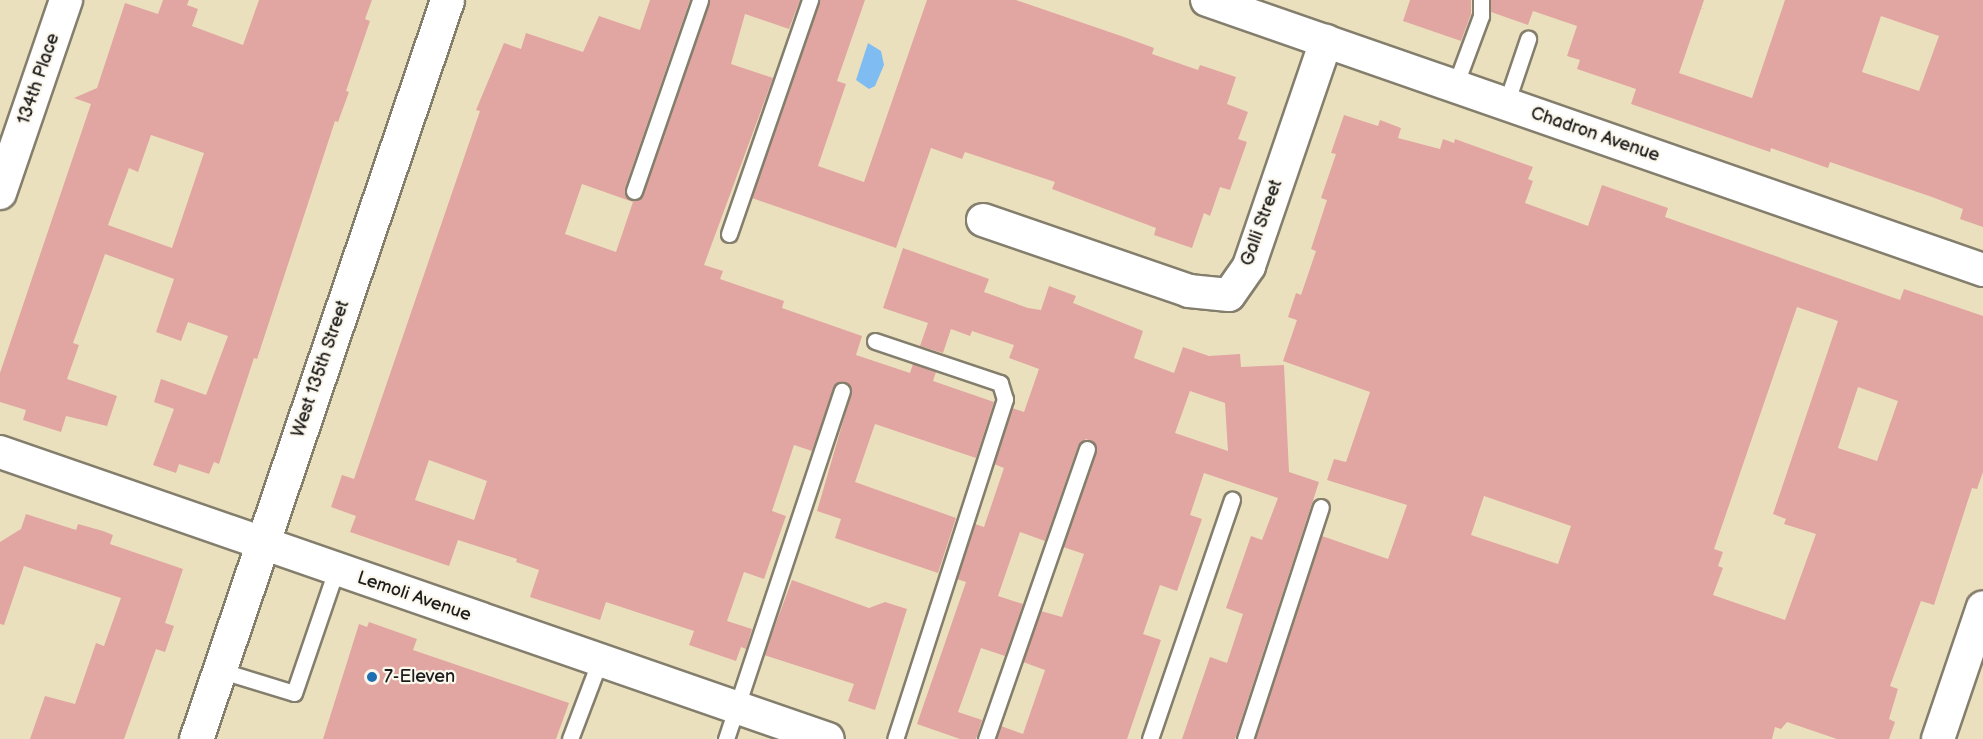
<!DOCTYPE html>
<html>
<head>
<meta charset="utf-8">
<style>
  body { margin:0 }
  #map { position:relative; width:1983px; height:739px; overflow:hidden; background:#ebe0be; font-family:"Balsamiq Sans",sans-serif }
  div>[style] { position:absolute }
  .water>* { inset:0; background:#7fbcf2 }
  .building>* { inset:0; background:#e1a6a1 }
  .roads { filter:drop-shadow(2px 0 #847e6d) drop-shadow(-2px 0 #847e6d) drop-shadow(0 2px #847e6d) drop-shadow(0 -2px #847e6d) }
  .service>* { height:15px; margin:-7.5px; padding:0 7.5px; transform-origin:7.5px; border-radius:7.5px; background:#fff }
  .minor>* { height:32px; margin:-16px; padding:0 16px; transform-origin:16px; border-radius:16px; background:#fff }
  .tertiary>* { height:33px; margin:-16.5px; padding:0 16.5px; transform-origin:16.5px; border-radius:16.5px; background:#fff }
  .dots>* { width:16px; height:16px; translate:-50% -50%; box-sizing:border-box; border:3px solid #fbf7ec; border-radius:50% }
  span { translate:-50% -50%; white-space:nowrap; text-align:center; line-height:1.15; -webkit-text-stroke:4.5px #fbf7ec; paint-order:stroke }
  .street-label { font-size:18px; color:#1c1c1c }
  .poi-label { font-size:18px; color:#1c1c1c }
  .left { translate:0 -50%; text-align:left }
</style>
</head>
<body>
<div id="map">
  <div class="water">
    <div style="clip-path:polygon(868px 43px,881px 51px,884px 65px,875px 86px,869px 89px,856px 80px)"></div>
  </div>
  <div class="building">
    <div style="clip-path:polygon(evenodd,163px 0,189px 0,187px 5px,198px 9px,192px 26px,243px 45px,259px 0,372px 0,365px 19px,370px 21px,346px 91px,349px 92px,338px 122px,335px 121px,257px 359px,254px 358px,219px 464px,214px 462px,209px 474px,179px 464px,176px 473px,153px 465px,174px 409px,154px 402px,161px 379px,206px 395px,228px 336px,188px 322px,181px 341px,156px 332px,174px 279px,105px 254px,73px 343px,79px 345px,67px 379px,117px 396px,107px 426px,66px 416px,61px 432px,23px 420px,26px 410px,0 402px,0 373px,91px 104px,74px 98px,97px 88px,125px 3px,158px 14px,163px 0,151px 135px,204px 153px,172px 248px,108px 225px,129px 168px,138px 172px,151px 135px)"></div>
    <div style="clip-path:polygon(evenodd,650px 0,690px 0,625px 188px,626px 197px,635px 201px,643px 194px,710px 0,800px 0,789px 29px,745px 14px,731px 64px,773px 78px,704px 265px,723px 271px,720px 279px,784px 301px,782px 308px,862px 336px,856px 355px,910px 373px,913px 364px,936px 372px,933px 381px,994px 402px,976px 458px,875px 424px,855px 482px,956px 518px,938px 573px,835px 538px,841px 519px,817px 511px,851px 394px,846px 382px,835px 384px,812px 451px,794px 445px,772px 511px,786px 516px,764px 579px,744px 572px,727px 621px,752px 629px,746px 649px,741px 647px,736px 661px,689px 645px,694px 631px,606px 602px,600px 620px,530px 597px,539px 570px,516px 562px,517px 559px,458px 540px,449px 566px,350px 532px,356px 516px,331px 507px,342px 475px,354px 479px,480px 111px,476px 110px,504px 43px,521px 49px,526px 33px,583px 52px,599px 16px,640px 30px,650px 0,582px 184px,633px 202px,616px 252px,565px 234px,582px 184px,650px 0,429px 460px,487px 481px,474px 520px,415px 500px,429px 460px)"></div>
    <div style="clip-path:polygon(820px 0,865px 0,837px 81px,846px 84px,818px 166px,864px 182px,927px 0,1016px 0,1124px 37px,1154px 48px,1152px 54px,1198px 70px,1200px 65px,1236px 77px,1227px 104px,1248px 112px,1238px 139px,1247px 142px,1230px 190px,1220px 187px,1210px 216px,1204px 213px,1192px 248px,1154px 235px,1156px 228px,1052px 189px,1055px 182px,965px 152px,962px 159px,931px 148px,896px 248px,752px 198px)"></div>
    <div style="clip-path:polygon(1410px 0,1471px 0,1471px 14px,1461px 41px,1403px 21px)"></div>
    <div style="clip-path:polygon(evenodd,1491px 0,1704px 0,1679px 73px,1752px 98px,1785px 0,1983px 0,1983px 227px,1960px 219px,1963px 209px,1932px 197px,1830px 162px,1828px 168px,1771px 148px,1770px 152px,1631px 104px,1636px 89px,1577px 69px,1580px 60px,1567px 56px,1577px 26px,1533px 11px,1528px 25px,1491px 12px,1491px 0,1881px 16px,1939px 36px,1919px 91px,1862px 72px,1881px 16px)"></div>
    <div style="clip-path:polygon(evenodd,1344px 115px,1378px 126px,1380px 120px,1401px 128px,1398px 138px,1440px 149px,1443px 139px,1454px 143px,1455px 139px,1533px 167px,1528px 179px,1533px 181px,1525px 203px,1588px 226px,1602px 185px,1668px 208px,1665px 217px,1900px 300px,1904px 289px,1983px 316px,1983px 472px,1977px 489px,1972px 488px,1934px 605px,1921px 601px,1890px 686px,1898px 689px,1889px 719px,1895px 722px,1889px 739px,1837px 739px,1787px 722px,1781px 729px,1775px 727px,1772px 739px,1255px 739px,1322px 536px,1388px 559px,1407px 505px,1327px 480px,1334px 459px,1346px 462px,1370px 392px,1283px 361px,1297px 320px,1288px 317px,1296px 293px,1301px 295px,1316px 251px,1311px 249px,1327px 200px,1321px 198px,1336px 154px,1331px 153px,1344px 115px,1797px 307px,1838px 321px,1773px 514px,1786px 519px,1784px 524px,1816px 534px,1785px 620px,1713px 595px,1723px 568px,1718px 566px,1723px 552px,1714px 549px,1797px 307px,1344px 115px,1858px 387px,1898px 401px,1877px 461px,1838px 448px,1858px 387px,1344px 115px,1484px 496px,1571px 526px,1558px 564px,1471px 535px,1484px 496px)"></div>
    <div style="clip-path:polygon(evenodd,903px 248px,989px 279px,984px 292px,1028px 308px,1041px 310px,1049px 286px,1076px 296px,1073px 303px,1143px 331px,1134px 358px,1174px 373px,1183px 347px,1209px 356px,1240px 354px,1241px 367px,1284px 365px,1289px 472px,1319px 482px,1235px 739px,1182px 739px,1210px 657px,1227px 663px,1243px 614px,1226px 608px,1251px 536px,1262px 540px,1278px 498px,1204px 473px,1190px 515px,1202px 519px,1177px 591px,1160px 585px,1143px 634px,1161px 640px,1127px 739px,996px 739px,1001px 726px,1023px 734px,1045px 670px,1023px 662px,1041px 611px,1062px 617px,1084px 554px,1063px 547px,1096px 452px,1095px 443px,1086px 439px,1078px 446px,1045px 541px,1020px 532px,998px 596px,1023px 604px,1005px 656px,981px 648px,958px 712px,982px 720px,976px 739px,960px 739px,917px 724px,966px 582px,957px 579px,975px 524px,984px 527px,1004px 468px,994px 464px,1012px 408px,1024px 412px,1039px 369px,1009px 358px,1014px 345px,972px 331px,970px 336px,951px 329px,943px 353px,920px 346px,928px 323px,883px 308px,903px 248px,1190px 391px,1225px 403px,1228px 451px,1175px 433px,1190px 391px)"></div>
    <div style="clip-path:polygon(26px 514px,76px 530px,78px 524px,103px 531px,113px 535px,110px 544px,183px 569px,165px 623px,174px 626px,165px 652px,156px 649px,124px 739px,30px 739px,45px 696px,75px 704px,96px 643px,104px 646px,121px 598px,24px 566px,4px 625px,0 624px,0 542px,21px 529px)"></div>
    <div style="clip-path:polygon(792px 580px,869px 608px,885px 602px,907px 609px,875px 710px,848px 701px,854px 684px,764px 655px)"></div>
    <div style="clip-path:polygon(369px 622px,417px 639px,413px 650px,569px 703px,556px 739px,323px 739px,359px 624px,367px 627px)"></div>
  </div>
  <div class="roads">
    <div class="service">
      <div style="left:1455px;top:86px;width:75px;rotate:-69.6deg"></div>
      <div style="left:1481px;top:16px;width:16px;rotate:-90deg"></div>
      <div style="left:1506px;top:104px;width:69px;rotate:-71.3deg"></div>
      <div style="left:634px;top:191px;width:202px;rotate:-70.9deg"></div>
      <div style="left:729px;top:234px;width:248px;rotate:-70.9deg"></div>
      <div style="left:875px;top:341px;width:132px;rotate:18.6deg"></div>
      <div style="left:1000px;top:383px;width:17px;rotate:73deg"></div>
      <div style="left:1005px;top:399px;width:357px;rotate:107.9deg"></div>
      <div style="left:219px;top:670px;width:78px;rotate:17deg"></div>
      <div style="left:294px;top:693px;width:130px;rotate:-71.1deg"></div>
      <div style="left:570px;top:739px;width:85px;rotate:-69.2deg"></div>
      <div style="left:726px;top:739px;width:367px;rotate:-71.6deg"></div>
      <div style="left:986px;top:739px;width:307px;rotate:-70.8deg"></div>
      <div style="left:1150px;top:739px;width:253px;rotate:-71.1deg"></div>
      <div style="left:1245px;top:739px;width:244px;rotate:-71.9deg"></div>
    </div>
    <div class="minor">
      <div style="left:1207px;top:0;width:822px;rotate:19.18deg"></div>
      <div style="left:0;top:193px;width:204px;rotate:-71.1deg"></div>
      <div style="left:983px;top:220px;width:218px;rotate:19deg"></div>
      <div style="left:1189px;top:291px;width:40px;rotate:5.7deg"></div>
      <div style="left:1229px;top:295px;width:35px;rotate:-55deg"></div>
      <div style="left:1249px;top:266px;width:238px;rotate:-71.1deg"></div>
      <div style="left:0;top:452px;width:876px;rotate:19.12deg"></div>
      <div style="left:1938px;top:739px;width:139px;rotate:-71.2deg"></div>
    </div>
    <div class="tertiary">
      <div style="left:196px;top:739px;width:780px;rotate:-71.24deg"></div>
    </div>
  </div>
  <div class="dots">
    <div style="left:372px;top:677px;background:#1f6fb2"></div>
  </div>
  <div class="street-label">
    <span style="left:39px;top:79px;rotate:-71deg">134th Place</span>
    <span style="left:1595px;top:135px;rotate:19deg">Chadron Avenue</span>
    <span style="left:1262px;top:223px;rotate:-70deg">Galli Street</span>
    <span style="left:321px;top:369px;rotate:-71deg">West 135th Street</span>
    <span style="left:414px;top:597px;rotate:19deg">Lemoli Avenue</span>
  </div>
  <div class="poi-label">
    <span class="left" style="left:384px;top:677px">7-Eleven</span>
  </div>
</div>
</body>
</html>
